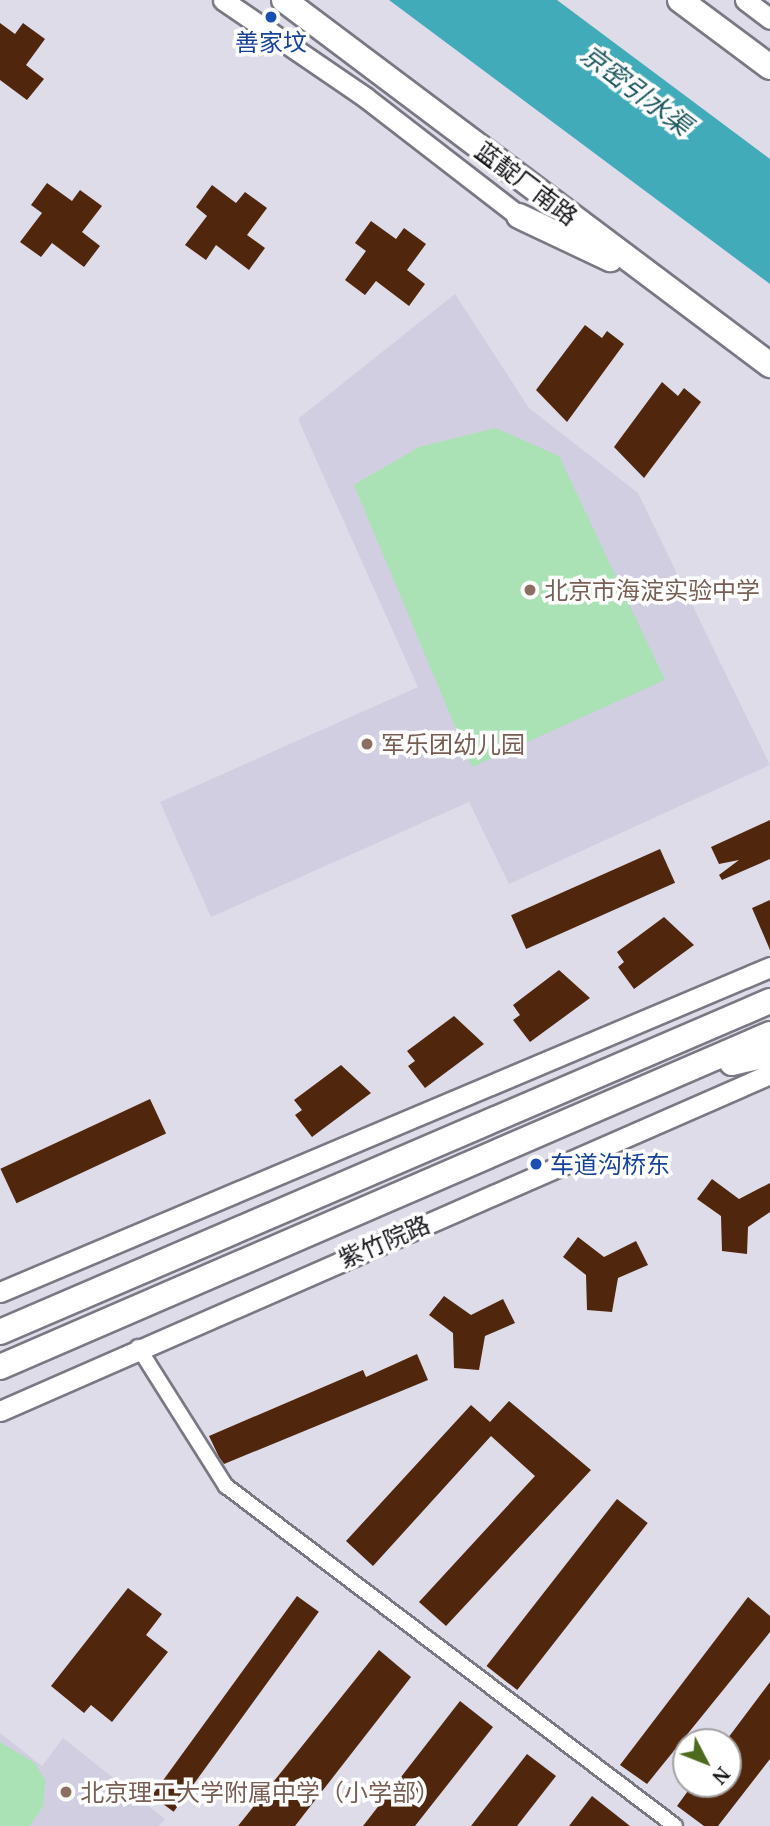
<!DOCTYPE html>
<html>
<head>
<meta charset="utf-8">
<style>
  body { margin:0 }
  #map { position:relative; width:770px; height:1826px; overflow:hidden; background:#dedce9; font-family:"Noto Serif","Noto Sans SC",serif }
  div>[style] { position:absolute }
  .built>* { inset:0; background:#d1cee2 }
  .green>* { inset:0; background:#aae1b5 }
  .water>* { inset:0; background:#42abb9 }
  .building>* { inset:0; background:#50260c; transform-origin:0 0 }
  .roads { filter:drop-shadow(2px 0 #7a7883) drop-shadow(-2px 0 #7a7883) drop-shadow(0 2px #7a7883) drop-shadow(0 -2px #7a7883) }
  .street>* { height:14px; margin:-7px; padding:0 7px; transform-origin:7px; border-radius:7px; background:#fff }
  .secondary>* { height:19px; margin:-9.5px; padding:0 9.5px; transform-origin:9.5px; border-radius:9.5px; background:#fff }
  .highway>* { height:24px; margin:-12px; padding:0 12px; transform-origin:12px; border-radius:12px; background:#fff }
  .dots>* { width:19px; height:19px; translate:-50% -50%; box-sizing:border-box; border:4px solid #fff; border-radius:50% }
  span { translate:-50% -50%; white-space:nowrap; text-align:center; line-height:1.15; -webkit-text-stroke:7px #fff; paint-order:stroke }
  .transit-label { font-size:24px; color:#164399 }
  .left { translate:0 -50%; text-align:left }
  .street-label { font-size:24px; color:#16151a }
  .education-label { font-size:24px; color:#785e54 }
  .water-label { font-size:26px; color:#1c575f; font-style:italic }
  .north { position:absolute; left:672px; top:1728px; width:70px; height:70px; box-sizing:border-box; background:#fff; border:2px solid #a2a1a3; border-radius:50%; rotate:132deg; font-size:19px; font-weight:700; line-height:28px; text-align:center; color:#16151a }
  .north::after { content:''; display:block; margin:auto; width:24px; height:32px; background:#4e6a1e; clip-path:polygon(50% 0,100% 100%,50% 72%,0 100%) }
</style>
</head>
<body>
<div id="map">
  <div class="built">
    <div style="clip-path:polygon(455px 294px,529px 408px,638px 493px,770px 765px,509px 884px,469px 802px,211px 917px,160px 802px,418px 687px,298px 419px)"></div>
    <div style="clip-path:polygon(0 1733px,42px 1766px,63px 1738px,165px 1819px,159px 1826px,0 1826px)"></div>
  </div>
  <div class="green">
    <div style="clip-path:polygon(496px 428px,559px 456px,665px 680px,472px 767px,354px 485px,419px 447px)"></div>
    <div style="clip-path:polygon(0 1742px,35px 1763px,45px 1780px,43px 1806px,30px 1826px,0 1826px)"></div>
  </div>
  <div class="water">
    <div style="clip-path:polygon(389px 0,557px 0,770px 159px,770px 284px)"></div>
  </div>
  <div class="building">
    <div style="clip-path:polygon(0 23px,15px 34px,23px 23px,45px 39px,26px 65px,44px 79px,27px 100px,0 80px)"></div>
    <div style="clip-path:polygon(47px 183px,72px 201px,80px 190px,102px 206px,82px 232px,100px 246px,84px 267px,52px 243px,41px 257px,20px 242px,42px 213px,31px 205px)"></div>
    <div style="clip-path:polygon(212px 185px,236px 203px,245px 192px,267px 208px,247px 235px,265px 248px,249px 270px,216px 245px,206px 260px,185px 245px,207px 216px,196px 207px)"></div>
    <div style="clip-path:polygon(371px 221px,396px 239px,404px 228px,426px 244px,407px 270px,425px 284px,409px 306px,376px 281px,365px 295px,345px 280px,366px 251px,355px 243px)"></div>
    <div style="clip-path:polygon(585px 325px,602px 338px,607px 331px,624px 344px,567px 422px,536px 390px)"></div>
    <div style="clip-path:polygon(662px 382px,678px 396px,684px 388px,701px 402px,644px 478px,614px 447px)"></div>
    <div style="clip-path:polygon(770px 820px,770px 859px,722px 880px,719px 875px,739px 860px,719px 864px,711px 847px)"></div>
    <div style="left:660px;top:849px;width:37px;height:163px;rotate:66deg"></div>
    <div style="clip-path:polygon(770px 900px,770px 950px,752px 908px)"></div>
    <div style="clip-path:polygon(664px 917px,694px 945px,634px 989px,618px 967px,624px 962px,617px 952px)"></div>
    <div style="clip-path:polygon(559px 970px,590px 998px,530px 1042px,513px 1020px,520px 1015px,513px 1005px)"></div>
    <div style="clip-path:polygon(454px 1016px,484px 1044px,425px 1088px,408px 1066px,415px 1061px,407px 1051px)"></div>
    <div style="clip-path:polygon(341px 1065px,371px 1093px,312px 1137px,295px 1115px,302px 1110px,294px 1100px)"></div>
    <div style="left:150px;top:1099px;width:38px;height:165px;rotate:65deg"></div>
    <div style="clip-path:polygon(712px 1179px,739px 1199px,770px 1183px,770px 1212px,748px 1227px,747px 1254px,722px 1251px,721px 1216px,697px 1199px)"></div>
    <div style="clip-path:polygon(578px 1237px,604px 1257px,636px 1241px,648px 1265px,618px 1278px,612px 1312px,587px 1310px,586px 1275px,563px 1257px)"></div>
    <div style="clip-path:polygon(444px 1296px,471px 1315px,503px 1299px,515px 1323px,485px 1336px,479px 1370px,454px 1368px,453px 1333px,429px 1315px)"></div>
    <div style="clip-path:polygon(417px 1354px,428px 1380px,224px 1464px,219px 1457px,209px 1436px,363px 1370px,366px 1377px)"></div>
    <div style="clip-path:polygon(509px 1401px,591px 1470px,446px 1626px,419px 1602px,535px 1476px,491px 1436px,373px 1566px,346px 1541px,471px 1405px,490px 1422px)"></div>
    <div style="left:617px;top:1499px;width:39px;height:212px;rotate:38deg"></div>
    <div style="clip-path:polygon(128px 1588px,162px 1614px,146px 1635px,168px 1652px,112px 1722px,91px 1705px,84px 1713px,51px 1686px)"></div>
    <div style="left:297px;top:1596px;width:27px;height:247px;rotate:36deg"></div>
    <div style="clip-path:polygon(748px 1597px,770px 1616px,770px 1632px,647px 1784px,620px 1765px)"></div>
    <div style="clip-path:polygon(379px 1650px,411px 1677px,295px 1826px,238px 1826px)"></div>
    <div style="clip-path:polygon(770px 1682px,770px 1759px,718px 1826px,704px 1826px,677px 1806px,693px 1784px,728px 1784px,728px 1738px)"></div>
    <div style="clip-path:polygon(460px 1701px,493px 1727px,415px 1826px,363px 1826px)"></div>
    <div style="clip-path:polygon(527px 1754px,556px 1776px,517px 1826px,471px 1826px)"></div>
    <div style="clip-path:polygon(592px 1796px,630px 1826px,569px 1826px)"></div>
  </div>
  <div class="roads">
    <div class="street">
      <div style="left:138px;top:1347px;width:165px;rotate:57.7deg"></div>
      <div style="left:226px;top:1486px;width:563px;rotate:37.13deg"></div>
    </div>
    <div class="secondary">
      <div style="left:223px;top:0;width:172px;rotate:34.3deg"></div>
      <div style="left:365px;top:97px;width:195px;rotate:37.7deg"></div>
      <div style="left:745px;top:0;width:31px;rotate:37deg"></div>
      <div style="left:0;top:1292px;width:836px;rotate:-22.88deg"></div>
      <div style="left:0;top:1411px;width:841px;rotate:-23.64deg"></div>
    </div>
    <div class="highway">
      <div style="left:284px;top:0;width:608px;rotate:36.91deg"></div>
      <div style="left:680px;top:0;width:112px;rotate:36.7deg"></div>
      <div style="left:519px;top:216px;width:101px;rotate:25.3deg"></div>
      <div style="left:732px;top:1063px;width:39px;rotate:-13deg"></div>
      <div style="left:0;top:1332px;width:838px;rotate:-23.26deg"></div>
      <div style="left:0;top:1367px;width:839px;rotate:-23.39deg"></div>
    </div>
  </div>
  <div class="dots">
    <div style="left:271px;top:17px;background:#1a4fb4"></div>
    <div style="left:530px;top:590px;background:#8d6e63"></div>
    <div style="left:367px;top:744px;background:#8d6e63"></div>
    <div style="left:536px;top:1164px;background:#1a4fb4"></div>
    <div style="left:66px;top:1792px;background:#8d6e63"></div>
  </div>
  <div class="transit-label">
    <span style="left:271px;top:42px">善家坟</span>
    <span class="left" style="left:550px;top:1164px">车道沟桥东</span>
  </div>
  <div class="street-label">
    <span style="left:527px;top:183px;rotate:37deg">蓝靛厂南路</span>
    <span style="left:384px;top:1241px;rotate:-23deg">紫竹院路</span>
  </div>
  <div class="education-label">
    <span class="left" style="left:544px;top:590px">北京市海淀实验中学</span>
    <span class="left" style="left:381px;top:744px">军乐团幼儿园</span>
    <span class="left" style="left:80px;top:1792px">北京理工大学附属中学（小学部）</span>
  </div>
  <div class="water-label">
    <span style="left:636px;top:90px;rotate:37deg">京密引水渠</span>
  </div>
  <div class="north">N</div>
</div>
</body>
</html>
